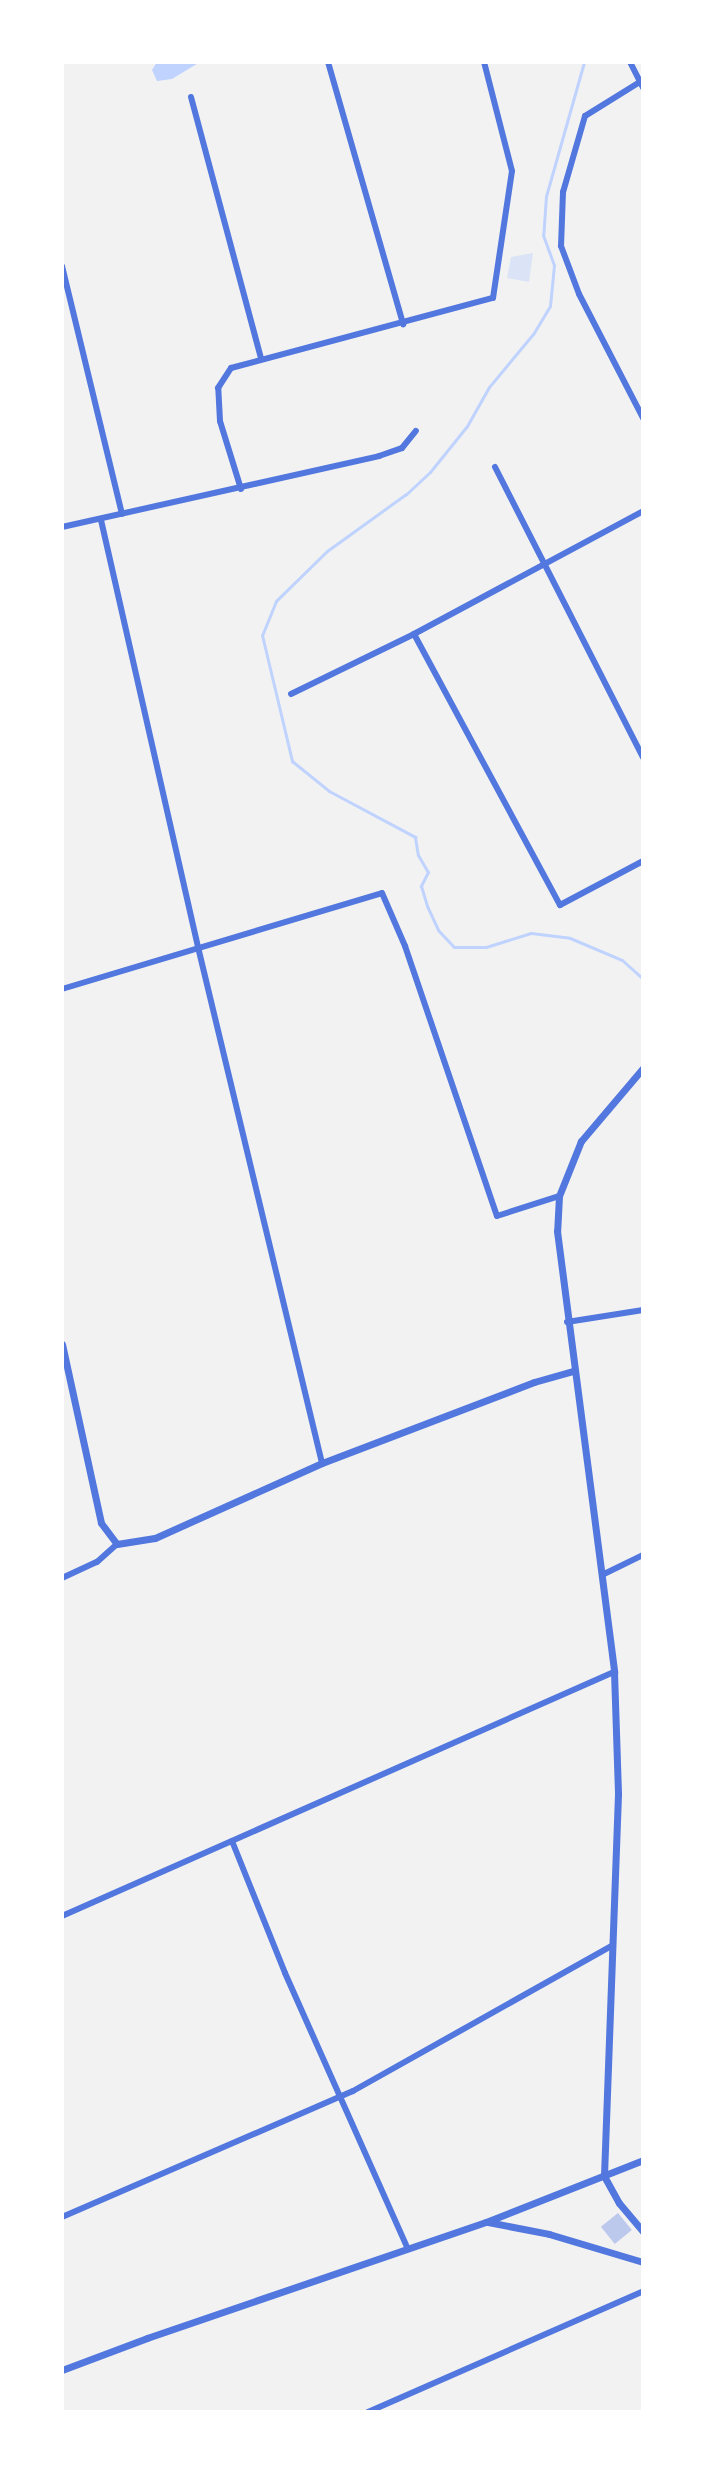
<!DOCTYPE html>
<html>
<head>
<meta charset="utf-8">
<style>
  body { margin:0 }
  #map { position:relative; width:705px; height:2474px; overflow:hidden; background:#f2f2f2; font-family:Ubuntu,sans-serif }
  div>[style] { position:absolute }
  .green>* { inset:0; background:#dbe4f7 }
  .water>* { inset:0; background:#bfd3fe }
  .stream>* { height:3px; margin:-1.5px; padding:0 1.5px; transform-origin:1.5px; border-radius:1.5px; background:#bfd3fe }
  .building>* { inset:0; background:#bdc9ec; transform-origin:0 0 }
  .minor>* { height:6px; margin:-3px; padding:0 3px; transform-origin:3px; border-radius:3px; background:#5277de }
  .tertiary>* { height:7px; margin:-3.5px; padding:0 3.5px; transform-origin:3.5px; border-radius:3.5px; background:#5277de }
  span { translate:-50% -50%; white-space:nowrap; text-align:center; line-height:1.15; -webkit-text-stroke:8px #fff; paint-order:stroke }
  .frame { position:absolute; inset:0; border:64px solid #fff; pointer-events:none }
</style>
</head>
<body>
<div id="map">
  <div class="green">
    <div style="clip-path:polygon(533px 253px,529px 282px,507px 278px,511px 257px)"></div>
  </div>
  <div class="water">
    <div style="clip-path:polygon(157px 62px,200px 62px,172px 79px,157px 81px,152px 70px)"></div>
  </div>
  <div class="stream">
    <div style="left:584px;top:62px;width:139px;rotate:105.8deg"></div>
    <div style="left:546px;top:196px;width:39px;rotate:94deg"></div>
    <div style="left:543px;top:235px;width:32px;rotate:70deg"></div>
    <div style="left:554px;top:265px;width:41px;rotate:95.6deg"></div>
    <div style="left:550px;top:306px;width:33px;rotate:121deg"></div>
    <div style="left:533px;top:334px;width:69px;rotate:129.7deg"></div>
    <div style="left:489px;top:387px;width:45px;rotate:119.4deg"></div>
    <div style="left:467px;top:426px;width:59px;rotate:128.8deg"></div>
    <div style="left:430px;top:472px;width:33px;rotate:137deg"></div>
    <div style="left:406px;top:494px;width:97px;rotate:144.2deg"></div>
    <div style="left:327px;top:551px;width:71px;rotate:135.6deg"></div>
    <div style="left:276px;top:601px;width:37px;rotate:112deg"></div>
    <div style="left:262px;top:635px;width:130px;rotate:76.6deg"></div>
    <div style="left:292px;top:761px;width:48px;rotate:39deg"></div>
    <div style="left:329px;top:791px;width:98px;rotate:28.1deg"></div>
    <div style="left:415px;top:837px;width:18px;rotate:81deg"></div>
    <div style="left:418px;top:855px;width:20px;rotate:60deg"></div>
    <div style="left:428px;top:872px;width:16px;rotate:117deg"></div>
    <div style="left:421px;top:886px;width:21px;rotate:73deg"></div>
    <div style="left:427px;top:906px;width:26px;rotate:65deg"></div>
    <div style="left:438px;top:930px;width:23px;rotate:47deg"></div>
    <div style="left:454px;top:947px;width:32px"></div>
    <div style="left:486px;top:947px;width:47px;rotate:-17.3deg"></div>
    <div style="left:531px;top:933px;width:39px;rotate:7deg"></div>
    <div style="left:570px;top:938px;width:56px;rotate:22.9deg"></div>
    <div style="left:622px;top:960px;width:28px;rotate:42deg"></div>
  </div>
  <div class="building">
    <div style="left:618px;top:2213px;width:22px;height:22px;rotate:51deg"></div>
  </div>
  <div class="minor">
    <div style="left:328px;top:62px;width:273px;rotate:74deg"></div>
    <div style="left:630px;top:62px;width:29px;rotate:63deg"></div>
    <div style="left:643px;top:80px;width:68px;rotate:148.2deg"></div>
    <div style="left:585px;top:116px;width:79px;rotate:106.1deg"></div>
    <div style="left:563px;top:192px;width:54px;rotate:92.1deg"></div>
    <div style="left:561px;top:246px;width:51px;rotate:69.4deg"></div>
    <div style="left:579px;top:294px;width:140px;rotate:62.7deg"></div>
    <div style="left:191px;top:97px;width:271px;rotate:75deg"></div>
    <div style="left:62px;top:266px;width:255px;rotate:76.4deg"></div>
    <div style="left:495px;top:467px;width:326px;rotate:63deg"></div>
    <div style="left:241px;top:489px;width:71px;rotate:-107.2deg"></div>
    <div style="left:220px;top:421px;width:33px;rotate:-93deg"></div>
    <div style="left:218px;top:388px;width:24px;rotate:-57deg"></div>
    <div style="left:231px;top:368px;width:271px;rotate:-15deg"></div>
    <div style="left:493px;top:298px;width:128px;rotate:-81.5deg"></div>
    <div style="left:512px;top:171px;width:113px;rotate:-104.4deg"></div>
    <div style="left:101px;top:520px;width:438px;rotate:77.2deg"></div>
    <div style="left:198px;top:947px;width:531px;rotate:76.49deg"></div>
    <div style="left:62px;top:527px;width:325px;rotate:-12.6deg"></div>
    <div style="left:379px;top:456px;width:24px;rotate:-19deg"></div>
    <div style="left:402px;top:448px;width:22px;rotate:-51deg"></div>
    <div style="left:414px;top:634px;width:308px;rotate:61.7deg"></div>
    <div style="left:560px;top:905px;width:94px;rotate:-27.9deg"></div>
    <div style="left:291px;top:694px;width:137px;rotate:-26deg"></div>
    <div style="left:414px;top:634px;width:260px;rotate:-28.2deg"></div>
    <div style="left:62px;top:989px;width:334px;rotate:-16.7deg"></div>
    <div style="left:382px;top:893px;width:58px;rotate:66.5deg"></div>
    <div style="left:405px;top:946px;width:285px;rotate:71.2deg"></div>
    <div style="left:497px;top:1216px;width:65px;rotate:-17.9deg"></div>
    <div style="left:567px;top:1322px;width:77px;rotate:-9deg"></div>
    <div style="left:604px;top:1574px;width:43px;rotate:-26deg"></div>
    <div style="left:62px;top:1578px;width:38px;rotate:-25deg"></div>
    <div style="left:97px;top:1562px;width:27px;rotate:-42deg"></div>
    <div style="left:232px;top:1841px;width:142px;rotate:68.1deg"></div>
    <div style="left:285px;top:1973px;width:302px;rotate:66deg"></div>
    <div style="left:62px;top:1916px;width:604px;rotate:-23.85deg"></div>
    <div style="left:62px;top:2217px;width:317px;rotate:-23.4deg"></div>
    <div style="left:353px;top:2091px;width:296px;rotate:-29.3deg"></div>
    <div style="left:368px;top:2412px;width:300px;rotate:-23.7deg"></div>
  </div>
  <div class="tertiary">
    <div style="left:643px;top:1068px;width:96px;rotate:130.3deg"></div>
    <div style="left:581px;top:1141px;width:59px;rotate:111.8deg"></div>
    <div style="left:559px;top:1196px;width:35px;rotate:93deg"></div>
    <div style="left:557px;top:1231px;width:445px;rotate:82.6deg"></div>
    <div style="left:614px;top:1672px;width:122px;rotate:88.1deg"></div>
    <div style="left:618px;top:1794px;width:382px;rotate:92.1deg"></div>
    <div style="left:604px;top:2176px;width:31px;rotate:61deg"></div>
    <div style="left:619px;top:2203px;width:38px;rotate:50deg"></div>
    <div style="left:62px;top:1344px;width:183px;rotate:77.7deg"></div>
    <div style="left:101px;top:1523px;width:26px;rotate:53deg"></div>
    <div style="left:117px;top:1544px;width:38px;rotate:-9deg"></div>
    <div style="left:155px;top:1538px;width:183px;rotate:-24.2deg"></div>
    <div style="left:322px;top:1463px;width:227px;rotate:-20.9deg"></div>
    <div style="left:534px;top:1382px;width:41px;rotate:-15.8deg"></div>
    <div style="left:488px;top:2222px;width:62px;rotate:11.1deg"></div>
    <div style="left:549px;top:2234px;width:98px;rotate:16.6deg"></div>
    <div style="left:62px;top:2370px;width:91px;rotate:-20.6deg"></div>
    <div style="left:147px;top:2338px;width:358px;rotate:-18.9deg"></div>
    <div style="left:486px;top:2222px;width:169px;rotate:-21.5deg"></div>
  </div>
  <div class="frame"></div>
</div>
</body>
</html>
